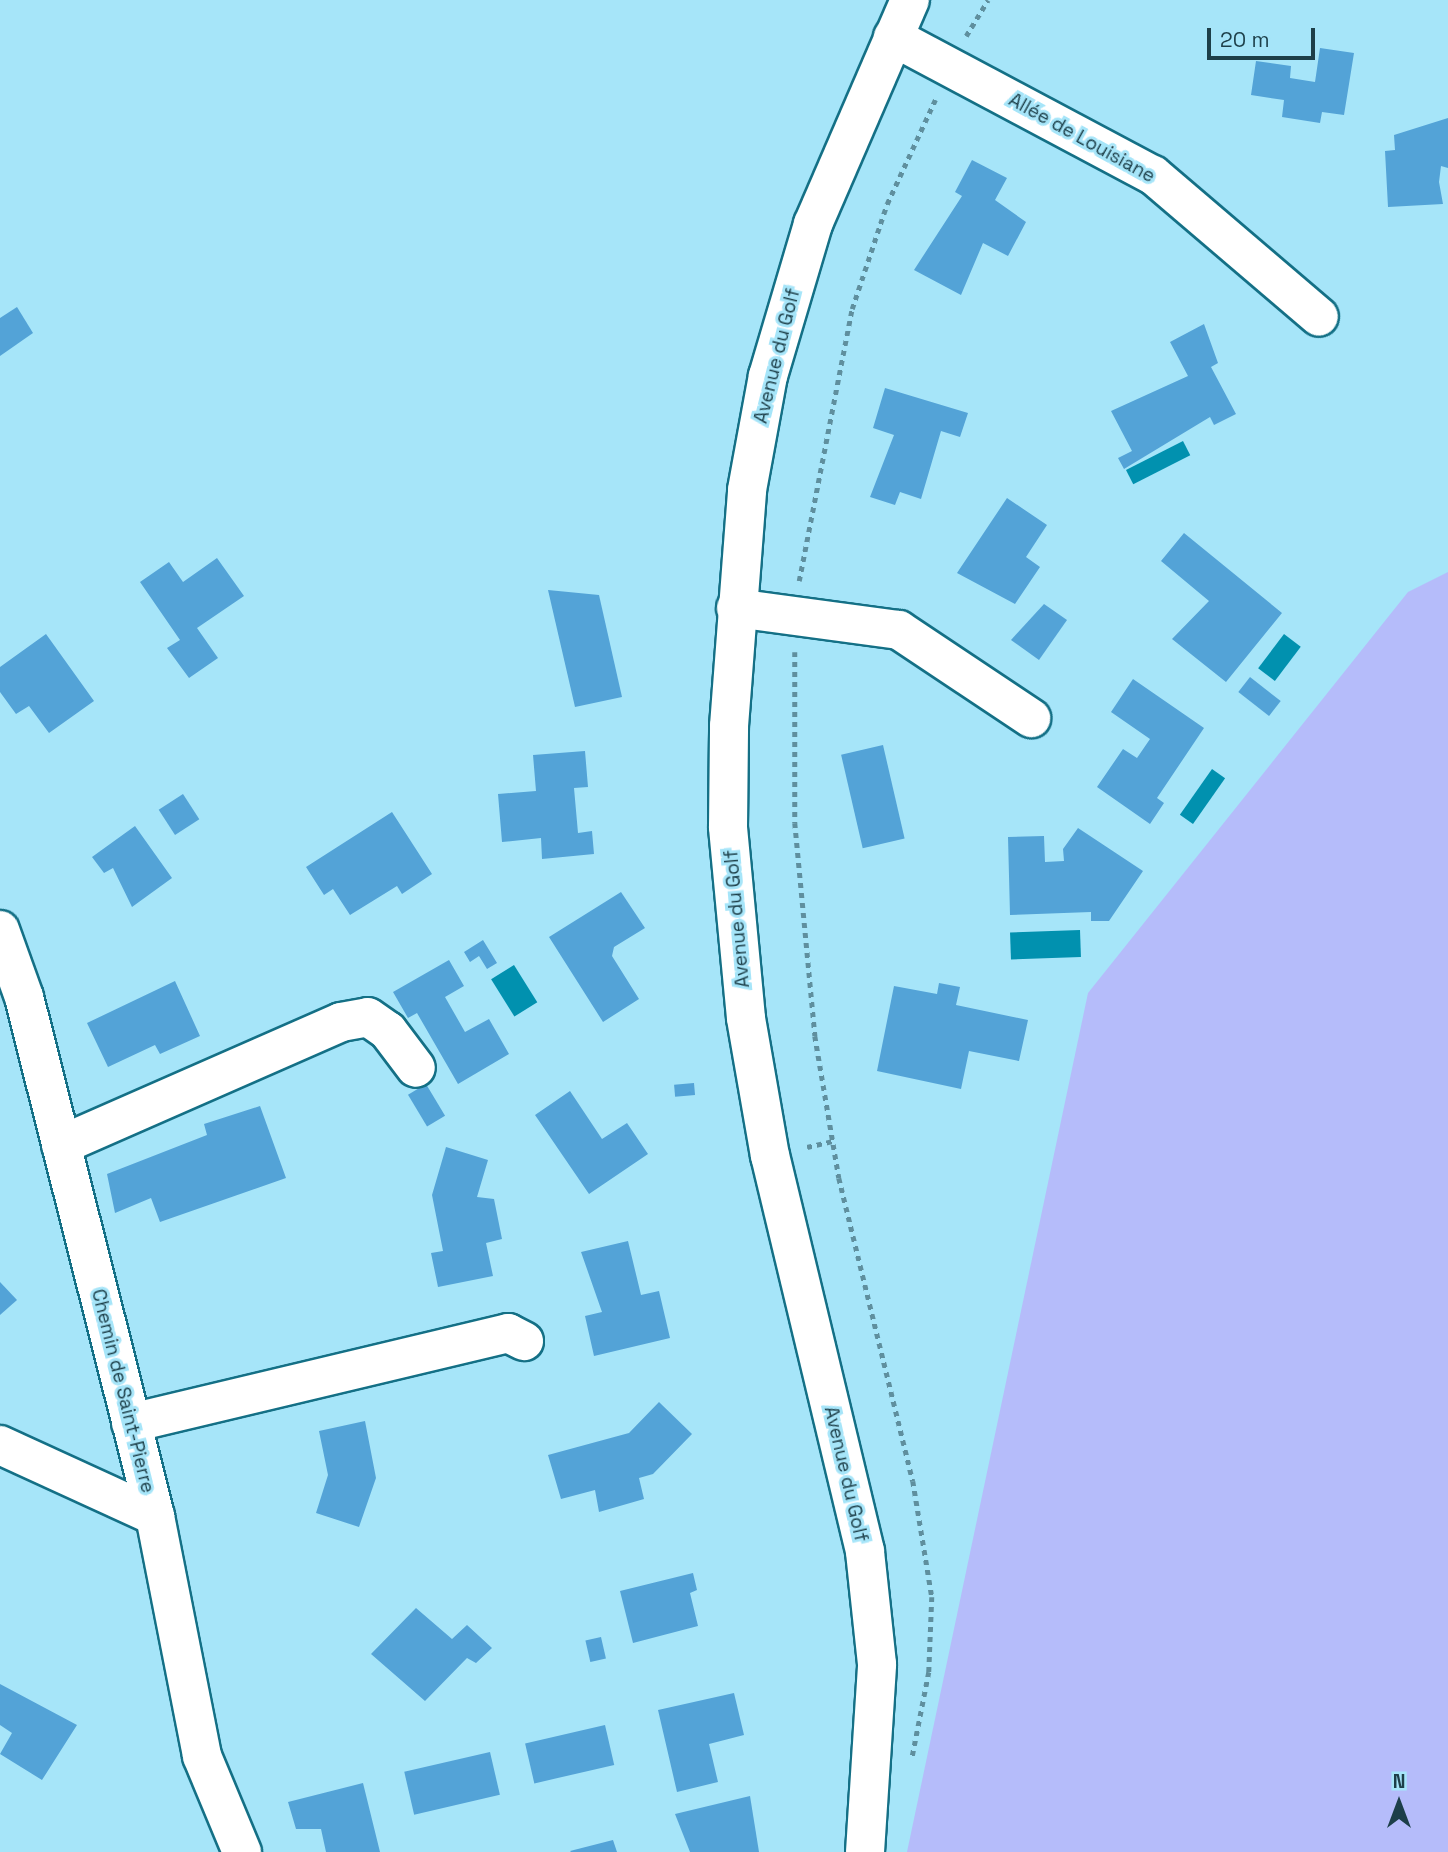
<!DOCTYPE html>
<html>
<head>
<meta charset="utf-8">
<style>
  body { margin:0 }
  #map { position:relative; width:1448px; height:1852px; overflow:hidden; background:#a6e5f9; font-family:"Space Grotesk",sans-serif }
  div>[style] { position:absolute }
  .green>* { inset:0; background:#b5bcfa }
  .water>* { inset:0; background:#0191af; transform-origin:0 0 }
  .building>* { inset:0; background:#53a3d7; transform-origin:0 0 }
  .path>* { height:4.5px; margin-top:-2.25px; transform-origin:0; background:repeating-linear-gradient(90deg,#5f8f9e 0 5px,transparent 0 10px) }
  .roads { filter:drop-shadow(2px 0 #147086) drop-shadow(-2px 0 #147086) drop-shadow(0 2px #147086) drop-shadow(0 -2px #147086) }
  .minor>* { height:38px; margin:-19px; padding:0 19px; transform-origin:19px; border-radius:19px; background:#fff }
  span { translate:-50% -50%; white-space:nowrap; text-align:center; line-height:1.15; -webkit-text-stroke:6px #a6e5f9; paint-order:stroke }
  .street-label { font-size:19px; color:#1d3f49 }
  .north { position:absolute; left:1364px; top:1768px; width:70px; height:70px; -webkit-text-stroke:5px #a6e5f9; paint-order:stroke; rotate:0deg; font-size:19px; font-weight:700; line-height:28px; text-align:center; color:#1d3f49 }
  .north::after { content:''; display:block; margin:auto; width:24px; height:32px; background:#1d3f49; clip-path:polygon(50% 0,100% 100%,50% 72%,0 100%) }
  .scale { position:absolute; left:1207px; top:28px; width:108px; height:32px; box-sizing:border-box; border:4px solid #1d3f49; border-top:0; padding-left:9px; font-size:21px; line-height:24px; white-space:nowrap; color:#1d3f49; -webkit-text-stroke:5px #a6e5f9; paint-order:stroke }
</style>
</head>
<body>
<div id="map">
  <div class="green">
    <div style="clip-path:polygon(1448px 572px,1448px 1852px,907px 1852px,1088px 993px,1408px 592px)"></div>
  </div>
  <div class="water">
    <div style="left:1183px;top:441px;width:16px;height:64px;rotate:63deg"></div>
    <div style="left:1284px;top:634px;width:21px;height:43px;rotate:37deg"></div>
    <div style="left:1212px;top:769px;width:16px;height:56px;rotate:35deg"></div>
    <div style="left:1080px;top:930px;width:27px;height:70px;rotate:88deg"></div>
    <div style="left:514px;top:965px;width:44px;height:27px;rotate:58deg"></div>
  </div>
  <div class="building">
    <div style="clip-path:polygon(1320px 48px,1354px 53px,1344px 115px,1322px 112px,1320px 123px,1282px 117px,1284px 100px,1251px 95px,1256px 61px,1291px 66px,1290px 78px,1315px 82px)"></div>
    <div style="clip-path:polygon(1448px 118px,1448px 168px,1441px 166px,1439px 182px,1443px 204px,1388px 207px,1385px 151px,1395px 150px,1394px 135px)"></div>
    <div style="clip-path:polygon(972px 160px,1007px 178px,995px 200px,1026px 222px,1008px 256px,983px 243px,961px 295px,914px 270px,962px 196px,955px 192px)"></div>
    <div style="clip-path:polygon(17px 307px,33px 333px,0 356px,0 318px)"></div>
    <div style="clip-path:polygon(1204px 324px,1218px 363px,1211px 367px,1236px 414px,1214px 425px,1210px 417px,1124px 469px,1118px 458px,1132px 451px,1111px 411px,1188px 376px,1170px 342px)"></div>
    <div style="clip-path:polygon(885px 388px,968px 413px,960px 437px,941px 431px,921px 499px,900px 492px,895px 505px,870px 497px,894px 435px,873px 428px)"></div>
    <div style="clip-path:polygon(1007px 498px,1047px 525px,1026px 557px,1040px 567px,1015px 604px,957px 573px)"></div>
    <div style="clip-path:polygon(1184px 533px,1282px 613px,1226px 682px,1172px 639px,1209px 601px,1161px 561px)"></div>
    <div style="clip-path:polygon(217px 558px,244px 596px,197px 628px,218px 658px,189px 678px,167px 648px,180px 640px,140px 582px,169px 562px,183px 582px)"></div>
    <div style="clip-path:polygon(548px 590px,599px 595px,622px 697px,575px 707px)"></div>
    <div style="clip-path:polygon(1044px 604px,1067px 620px,1039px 660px,1011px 640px)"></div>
    <div style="clip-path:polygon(46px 634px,94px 701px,49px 733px,29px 706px,16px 714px,0 692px,0 667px)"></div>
    <div style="left:1250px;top:677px;width:39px;height:19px;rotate:38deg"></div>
    <div style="clip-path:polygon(1133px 679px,1204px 728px,1157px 798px,1164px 803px,1150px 824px,1097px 787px,1123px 749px,1137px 758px,1150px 739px,1111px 712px)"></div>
    <div style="left:883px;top:745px;width:96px;height:43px;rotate:77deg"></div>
    <div style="clip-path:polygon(585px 751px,588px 787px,574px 788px,578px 833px,592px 831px,594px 854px,542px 859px,541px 838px,502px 842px,498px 794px,536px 791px,533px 755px)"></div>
    <div style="left:183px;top:794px;width:30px;height:29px;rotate:57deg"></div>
    <div style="clip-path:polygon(392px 812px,432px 874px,402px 894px,397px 886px,350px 915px,333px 889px,324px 895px,306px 867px)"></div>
    <div style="clip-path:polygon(135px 826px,172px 878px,132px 907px,113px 868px,104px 873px,92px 857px)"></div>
    <div style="clip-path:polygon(1078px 828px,1143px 871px,1109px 921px,1091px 921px,1091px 912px,1010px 915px,1008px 837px,1044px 836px,1045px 862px,1064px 861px,1063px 849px)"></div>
    <div style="clip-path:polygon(621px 892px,645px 928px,614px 947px,612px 956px,639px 999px,603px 1022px,549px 937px)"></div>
    <div style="clip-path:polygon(483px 940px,497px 963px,487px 969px,479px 956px,470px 962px,464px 952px)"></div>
    <div style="clip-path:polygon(449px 960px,464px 986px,445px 997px,465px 1032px,489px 1019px,509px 1054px,458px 1084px,417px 1013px,408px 1018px,393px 992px)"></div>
    <div style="clip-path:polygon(175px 981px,200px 1036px,160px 1054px,155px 1045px,108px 1067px,87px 1023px)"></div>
    <div style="clip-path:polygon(939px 983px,960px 987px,956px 1005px,1028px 1020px,1019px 1061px,969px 1051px,961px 1089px,877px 1071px,894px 986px,937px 994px)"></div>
    <div style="left:694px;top:1083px;width:12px;height:20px;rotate:85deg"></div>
    <div style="left:426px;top:1084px;width:37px;height:21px;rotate:59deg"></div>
    <div style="clip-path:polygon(570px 1091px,602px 1139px,627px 1123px,648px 1154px,589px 1194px,535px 1115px)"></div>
    <div style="clip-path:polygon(260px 1106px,286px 1178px,160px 1222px,151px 1198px,115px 1213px,107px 1174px,207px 1135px,204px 1124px)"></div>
    <div style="clip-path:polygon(446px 1147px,488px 1160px,477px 1197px,494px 1199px,502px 1239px,486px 1243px,493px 1276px,438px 1287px,431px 1253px,443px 1251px,432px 1195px)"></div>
    <div style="clip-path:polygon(628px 1241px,641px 1295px,659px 1291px,670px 1338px,594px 1356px,585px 1316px,602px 1312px,581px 1252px)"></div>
    <div style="clip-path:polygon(0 1282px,17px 1300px,0 1315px)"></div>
    <div style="clip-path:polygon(659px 1402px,692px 1434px,653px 1474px,639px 1478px,644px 1499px,599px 1512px,595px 1490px,561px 1499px,548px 1455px,629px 1433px)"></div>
    <div style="clip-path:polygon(365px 1421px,376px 1478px,359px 1527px,316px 1513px,328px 1475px,319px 1431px)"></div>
    <div style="clip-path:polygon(693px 1573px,697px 1590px,690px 1593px,698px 1626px,633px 1643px,620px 1591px)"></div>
    <div style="clip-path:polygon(416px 1608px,452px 1639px,467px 1625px,492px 1648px,476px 1663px,467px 1658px,425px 1701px,371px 1654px)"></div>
    <div style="left:601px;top:1637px;width:22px;height:16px;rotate:77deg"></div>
    <div style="clip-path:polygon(0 1684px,77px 1725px,42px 1780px,0 1754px,12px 1733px,0 1725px)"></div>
    <div style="clip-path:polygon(734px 1693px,744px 1735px,709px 1744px,718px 1782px,677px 1792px,658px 1710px)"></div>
    <div style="left:605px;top:1725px;width:41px;height:82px;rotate:77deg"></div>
    <div style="left:490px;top:1752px;width:44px;height:88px;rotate:77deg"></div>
    <div style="clip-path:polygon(363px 1783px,380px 1852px,326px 1852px,321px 1829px,296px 1829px,288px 1802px)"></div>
    <div style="clip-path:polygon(750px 1796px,759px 1852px,690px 1852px,675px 1814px)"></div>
    <div style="clip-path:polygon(613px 1840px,617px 1852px,571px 1852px,570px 1851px)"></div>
  </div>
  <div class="path">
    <div style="left:966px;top:36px;width:42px;rotate:-58.6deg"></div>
    <div style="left:799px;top:581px;width:277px;rotate:-79deg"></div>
    <div style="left:852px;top:309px;width:111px;rotate:-71.6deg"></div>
    <div style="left:887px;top:204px;width:115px;rotate:-65.2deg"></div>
    <div style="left:795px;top:652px;width:171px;rotate:90deg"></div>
    <div style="left:795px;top:823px;width:214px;rotate:84.6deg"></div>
    <div style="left:815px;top:1036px;width:144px;rotate:80.4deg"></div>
    <div style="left:839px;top:1178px;width:312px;rotate:76.3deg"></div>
    <div style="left:913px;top:1481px;width:118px;rotate:80.7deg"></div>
    <div style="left:932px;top:1597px;width:75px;rotate:92.3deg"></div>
    <div style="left:929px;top:1672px;width:89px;rotate:101.1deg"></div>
    <div style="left:807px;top:1147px;width:26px;rotate:-13deg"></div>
  </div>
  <div class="roads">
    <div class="minor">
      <div style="left:893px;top:37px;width:294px;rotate:28deg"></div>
      <div style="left:1153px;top:175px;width:218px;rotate:40.5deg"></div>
      <div style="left:736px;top:608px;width:164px;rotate:7.7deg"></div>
      <div style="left:899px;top:630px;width:159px;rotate:33.7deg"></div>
      <div style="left:0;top:930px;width:71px;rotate:70.3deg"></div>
      <div style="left:24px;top:997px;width:535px;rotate:75.83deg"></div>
      <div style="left:155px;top:1516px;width:245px;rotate:78.9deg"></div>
      <div style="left:202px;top:1756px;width:104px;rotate:67.4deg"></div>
      <div style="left:61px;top:1145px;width:306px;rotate:-23.7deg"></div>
      <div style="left:341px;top:1022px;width:27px;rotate:-10deg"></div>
      <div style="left:368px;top:1017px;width:24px;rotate:35deg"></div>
      <div style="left:388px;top:1031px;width:46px;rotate:52.9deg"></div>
      <div style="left:131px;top:1423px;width:388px;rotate:-13.4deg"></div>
      <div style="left:508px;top:1333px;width:18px;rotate:27deg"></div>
      <div style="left:0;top:1445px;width:170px;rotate:24.6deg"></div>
      <div style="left:865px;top:1852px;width:188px;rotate:-86.3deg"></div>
      <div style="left:877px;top:1664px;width:114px;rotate:-96.1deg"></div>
      <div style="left:865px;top:1551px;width:406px;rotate:-103.5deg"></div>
      <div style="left:770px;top:1156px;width:140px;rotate:-99.9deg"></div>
      <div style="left:746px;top:1018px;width:192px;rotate:-95.4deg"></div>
      <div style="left:728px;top:827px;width:101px;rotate:-89.4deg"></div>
      <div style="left:729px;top:726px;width:237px;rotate:-85.6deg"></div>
      <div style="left:747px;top:490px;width:116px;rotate:-79.6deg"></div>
      <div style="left:768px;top:376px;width:159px;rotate:-73.5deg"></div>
      <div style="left:813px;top:224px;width:244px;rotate:-66.6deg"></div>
    </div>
  </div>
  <div class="street-label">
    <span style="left:1082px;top:138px;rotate:29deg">Allée de Louisiane</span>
    <span style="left:777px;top:356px;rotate:-76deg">Avenue du Golf</span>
    <span style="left:737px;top:919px;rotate:-95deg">Avenue du Golf</span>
    <span style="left:123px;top:1391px;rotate:76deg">Chemin de Saint-Pierre</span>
    <span style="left:846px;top:1474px;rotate:77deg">Avenue du Golf</span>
  </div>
  <div class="north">N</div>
  <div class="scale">20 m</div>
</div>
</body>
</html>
